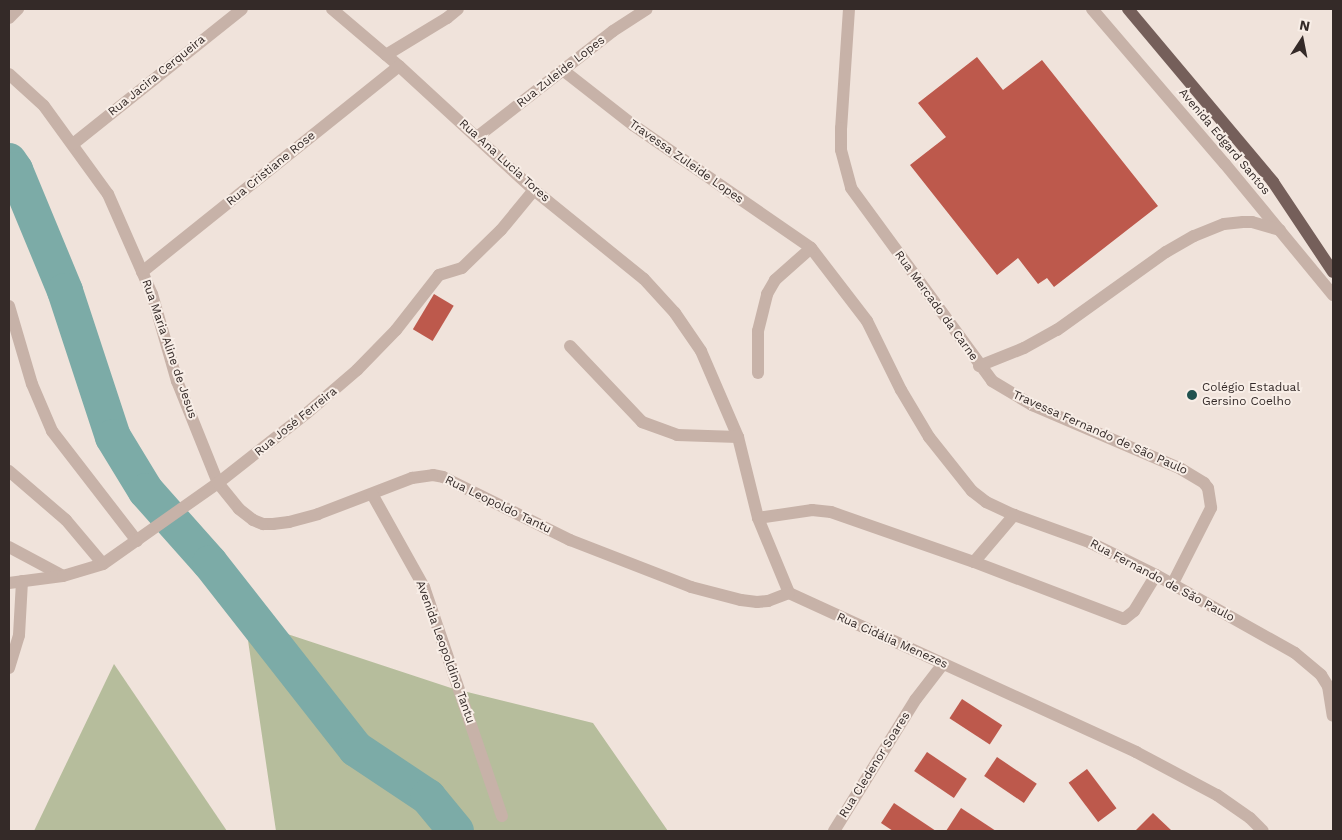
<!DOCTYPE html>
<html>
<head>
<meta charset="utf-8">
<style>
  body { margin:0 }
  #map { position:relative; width:1342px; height:840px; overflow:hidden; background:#f0e3db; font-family:"Work Sans",sans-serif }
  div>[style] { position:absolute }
  .green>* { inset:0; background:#b6bd9c }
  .river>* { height:36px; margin:-18px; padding:0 18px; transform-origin:18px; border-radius:18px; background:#7caba7 }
  .building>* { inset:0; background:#bd594c; transform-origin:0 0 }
  .minor>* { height:12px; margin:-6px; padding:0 6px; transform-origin:6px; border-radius:6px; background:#c7b2a8 }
  .major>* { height:12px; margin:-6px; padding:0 6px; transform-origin:6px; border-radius:6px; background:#755f5a }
  .dots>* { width:14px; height:14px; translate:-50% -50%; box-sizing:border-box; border:2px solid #f8eee7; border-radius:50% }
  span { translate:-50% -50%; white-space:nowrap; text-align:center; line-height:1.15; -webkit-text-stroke:4px #f8eee7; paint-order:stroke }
  .street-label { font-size:12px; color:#342a28 }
  .poi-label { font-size:12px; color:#342a28 }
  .left { translate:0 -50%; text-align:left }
  .frame { position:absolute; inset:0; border:10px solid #342a28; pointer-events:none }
  .north { position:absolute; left:1277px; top:15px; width:50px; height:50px; -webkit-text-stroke:4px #f8eee7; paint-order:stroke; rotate:11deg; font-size:14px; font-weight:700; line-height:20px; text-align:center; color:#342a28 }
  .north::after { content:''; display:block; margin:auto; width:18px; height:22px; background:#342a28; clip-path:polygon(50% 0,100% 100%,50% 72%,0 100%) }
</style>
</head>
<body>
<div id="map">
  <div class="green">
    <div style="clip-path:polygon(245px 620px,451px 688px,593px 723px,668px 831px,276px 831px)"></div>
    <div style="clip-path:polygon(114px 664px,227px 831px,34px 831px)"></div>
  </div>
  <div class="river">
    <div style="left:9px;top:161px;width:11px;rotate:56deg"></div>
    <div style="left:15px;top:170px;width:131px;rotate:67.5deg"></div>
    <div style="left:65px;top:291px;width:154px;rotate:71.8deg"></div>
    <div style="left:113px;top:437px;width:63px;rotate:58.6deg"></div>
    <div style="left:146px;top:491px;width:96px;rotate:48.4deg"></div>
    <div style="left:210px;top:563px;width:236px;rotate:51.9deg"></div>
    <div style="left:356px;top:749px;width:87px;rotate:33.7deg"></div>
    <div style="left:428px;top:797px;width:44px;rotate:50.5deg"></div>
  </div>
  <div class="building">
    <div style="clip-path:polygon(977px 57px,1003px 90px,1042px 60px,1158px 206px,1054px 287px,1047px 278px,1038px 284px,1018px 258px,997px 275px,910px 165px,946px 137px,918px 103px)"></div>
    <div style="left:434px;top:294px;width:23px;height:41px;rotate:31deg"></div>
    <div style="left:962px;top:699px;width:48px;height:23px;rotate:33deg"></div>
    <div style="left:927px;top:752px;width:48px;height:23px;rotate:34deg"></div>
    <div style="left:997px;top:757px;width:48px;height:23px;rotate:34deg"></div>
    <div style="left:1087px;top:769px;width:49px;height:23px;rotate:53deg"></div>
    <div style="clip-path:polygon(894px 803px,936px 831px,893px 831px,881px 823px)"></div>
    <div style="clip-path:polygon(961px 808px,996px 831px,946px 831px)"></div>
    <div style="clip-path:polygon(1153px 813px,1172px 831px,1135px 831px)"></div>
  </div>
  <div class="minor">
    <div style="left:332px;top:9px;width:88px;rotate:40.4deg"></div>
    <div style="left:399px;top:66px;width:183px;rotate:42.6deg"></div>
    <div style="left:534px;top:190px;width:141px;rotate:39deg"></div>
    <div style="left:644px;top:279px;width:46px;rotate:47.6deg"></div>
    <div style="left:675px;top:313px;width:46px;rotate:55.6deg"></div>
    <div style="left:701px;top:351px;width:94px;rotate:66.7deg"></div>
    <div style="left:738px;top:437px;width:83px;rotate:76.1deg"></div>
    <div style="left:758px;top:518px;width:81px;rotate:67.5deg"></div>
    <div style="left:789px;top:593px;width:382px;rotate:24.6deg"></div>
    <div style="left:1136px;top:752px;width:92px;rotate:28deg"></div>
    <div style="left:1217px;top:795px;width:40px;rotate:34.9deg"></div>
    <div style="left:1250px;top:818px;width:18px;rotate:45deg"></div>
    <div style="left:849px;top:9px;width:119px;rotate:93.8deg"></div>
    <div style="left:841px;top:128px;width:22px;rotate:90deg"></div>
    <div style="left:841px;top:150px;width:39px;rotate:75deg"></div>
    <div style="left:851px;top:188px;width:239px;rotate:53.8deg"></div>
    <div style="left:992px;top:381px;width:47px;rotate:31deg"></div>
    <div style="left:1032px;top:405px;width:162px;rotate:23.2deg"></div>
    <div style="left:1181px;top:469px;width:27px;rotate:31deg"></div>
    <div style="left:1204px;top:483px;width:6px;rotate:51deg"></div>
    <div style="left:1208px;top:488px;width:20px;rotate:81deg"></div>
    <div style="left:1211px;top:508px;width:86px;rotate:116.9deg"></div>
    <div style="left:1092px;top:9px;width:204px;rotate:49.4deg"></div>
    <div style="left:1225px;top:164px;width:170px;rotate:50.5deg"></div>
    <div style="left:9px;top:18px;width:13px;rotate:-45deg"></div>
    <div style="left:386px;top:55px;width:71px;rotate:-31.2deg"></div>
    <div style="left:447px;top:18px;width:14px;rotate:-39deg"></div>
    <div style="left:564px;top:71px;width:88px;rotate:38deg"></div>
    <div style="left:633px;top:125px;width:216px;rotate:34.6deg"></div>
    <div style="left:811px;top:248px;width:92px;rotate:52.5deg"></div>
    <div style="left:867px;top:321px;width:77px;rotate:63.8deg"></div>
    <div style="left:901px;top:390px;width:55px;rotate:59.2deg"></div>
    <div style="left:929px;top:437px;width:69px;rotate:51.5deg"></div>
    <div style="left:972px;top:491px;width:18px;rotate:38deg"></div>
    <div style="left:986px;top:502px;width:31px;rotate:25deg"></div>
    <div style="left:1014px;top:515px;width:80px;rotate:19.8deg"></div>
    <div style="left:1089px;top:542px;width:75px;rotate:26.2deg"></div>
    <div style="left:1156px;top:575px;width:159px;rotate:29.3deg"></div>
    <div style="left:1295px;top:653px;width:34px;rotate:40deg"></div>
    <div style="left:1321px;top:675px;width:13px;rotate:58deg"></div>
    <div style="left:1328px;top:686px;width:30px;rotate:81deg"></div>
    <div style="left:9px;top:74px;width:47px;rotate:42.4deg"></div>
    <div style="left:44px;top:106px;width:109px;rotate:54deg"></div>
    <div style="left:108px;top:194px;width:109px;rotate:66.3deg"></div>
    <div style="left:152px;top:294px;width:91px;rotate:74deg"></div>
    <div style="left:177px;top:381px;width:110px;rotate:68.1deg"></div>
    <div style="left:218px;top:483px;width:33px;rotate:51deg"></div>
    <div style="left:239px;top:509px;width:18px;rotate:38deg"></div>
    <div style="left:253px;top:520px;width:11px;rotate:22deg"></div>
    <div style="left:263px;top:524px;width:10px"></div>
    <div style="left:273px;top:524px;width:16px;rotate:-7deg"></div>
    <div style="left:289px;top:522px;width:30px;rotate:-15deg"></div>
    <div style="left:318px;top:514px;width:101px;rotate:-21deg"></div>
    <div style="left:412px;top:478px;width:21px;rotate:-8deg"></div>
    <div style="left:433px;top:475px;width:10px;rotate:11deg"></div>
    <div style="left:443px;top:477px;width:142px;rotate:26.4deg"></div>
    <div style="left:570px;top:540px;width:130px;rotate:21.2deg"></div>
    <div style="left:691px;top:587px;width:52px;rotate:14.6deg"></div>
    <div style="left:741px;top:600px;width:16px;rotate:7deg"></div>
    <div style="left:757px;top:602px;width:11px;rotate:-5deg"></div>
    <div style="left:768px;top:601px;width:22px;rotate:-21deg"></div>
    <div style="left:477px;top:137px;width:172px;rotate:-37.9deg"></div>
    <div style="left:613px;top:31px;width:40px;rotate:-32.9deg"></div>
    <div style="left:73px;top:144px;width:216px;rotate:-38.6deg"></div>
    <div style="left:142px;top:272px;width:329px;rotate:-38.7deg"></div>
    <div style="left:9px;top:306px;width:81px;rotate:73.6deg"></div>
    <div style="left:32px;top:384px;width:51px;rotate:66.9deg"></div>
    <div style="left:52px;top:431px;width:139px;rotate:52.3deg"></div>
    <div style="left:570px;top:346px;width:105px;rotate:46.5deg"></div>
    <div style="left:642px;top:422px;width:37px;rotate:20deg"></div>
    <div style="left:677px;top:435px;width:61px;rotate:1.9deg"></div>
    <div style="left:979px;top:366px;width:48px;rotate:-21.8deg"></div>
    <div style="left:1024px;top:348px;width:38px;rotate:-29deg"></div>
    <div style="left:1057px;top:330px;width:134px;rotate:-35.6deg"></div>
    <div style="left:1166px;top:252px;width:32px;rotate:-30deg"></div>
    <div style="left:1194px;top:236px;width:32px;rotate:-22deg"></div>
    <div style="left:1224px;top:224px;width:19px;rotate:-6deg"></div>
    <div style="left:1243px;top:222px;width:9px"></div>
    <div style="left:1252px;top:222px;width:29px;rotate:16deg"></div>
    <div style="left:758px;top:373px;width:42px;rotate:-90deg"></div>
    <div style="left:758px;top:331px;width:38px;rotate:-76deg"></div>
    <div style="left:767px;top:294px;width:16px;rotate:-60deg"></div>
    <div style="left:775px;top:280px;width:48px;rotate:-41.6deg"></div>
    <div style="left:9px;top:471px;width:75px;rotate:40.7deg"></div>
    <div style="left:66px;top:520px;width:57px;rotate:49.9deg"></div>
    <div style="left:372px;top:494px;width:107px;rotate:60.8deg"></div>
    <div style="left:424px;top:587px;width:242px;rotate:71.2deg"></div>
    <div style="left:758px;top:518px;width:55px;rotate:-8.4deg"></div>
    <div style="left:812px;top:510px;width:19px;rotate:6deg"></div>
    <div style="left:831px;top:512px;width:151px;rotate:19.3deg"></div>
    <div style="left:974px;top:562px;width:62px;rotate:-49.6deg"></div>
    <div style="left:9px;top:547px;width:61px;rotate:28.2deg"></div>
    <div style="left:974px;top:562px;width:160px;rotate:20.8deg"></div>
    <div style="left:1124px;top:619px;width:13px;rotate:-39deg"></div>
    <div style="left:1134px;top:611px;width:42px;rotate:-58.6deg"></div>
    <div style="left:9px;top:583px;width:54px;rotate:-7.4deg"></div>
    <div style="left:63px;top:576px;width:42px;rotate:-16.7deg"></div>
    <div style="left:103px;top:564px;width:141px;rotate:-35.2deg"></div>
    <div style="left:218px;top:483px;width:113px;rotate:-38.2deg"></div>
    <div style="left:307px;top:413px;width:66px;rotate:-40.7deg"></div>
    <div style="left:357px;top:370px;width:56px;rotate:-45.7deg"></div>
    <div style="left:396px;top:330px;width:70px;rotate:-52deg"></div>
    <div style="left:439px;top:275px;width:24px;rotate:-17deg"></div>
    <div style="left:462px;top:268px;width:54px;rotate:-44.3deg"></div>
    <div style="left:501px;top:230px;width:52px;rotate:-50.5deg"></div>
    <div style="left:9px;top:668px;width:34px;rotate:-73deg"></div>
    <div style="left:19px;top:635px;width:54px;rotate:-86.8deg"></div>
    <div style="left:834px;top:831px;width:155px;rotate:-58.2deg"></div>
    <div style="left:916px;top:699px;width:44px;rotate:-52.4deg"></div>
  </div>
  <div class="major">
    <div style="left:1128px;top:9px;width:226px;rotate:50deg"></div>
    <div style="left:1273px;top:182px;width:108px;rotate:56.3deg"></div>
  </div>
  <div class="dots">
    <div style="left:1192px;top:395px;background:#20524f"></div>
  </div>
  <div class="street-label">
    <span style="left:561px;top:72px;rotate:-38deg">Rua Zuleide Lopes</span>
    <span style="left:157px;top:76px;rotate:-39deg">Rua Jacira Cerqueira</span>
    <span style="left:1224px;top:142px;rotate:50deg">Avenida Edgard Santos</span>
    <span style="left:504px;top:161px;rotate:42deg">Rua Ana Lucia Tores</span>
    <span style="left:686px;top:162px;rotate:35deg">Travessa Zuleide Lopes</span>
    <span style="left:271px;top:169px;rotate:-39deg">Rua Cristiane Rose</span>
    <span style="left:936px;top:306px;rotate:54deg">Rua Mercado da Carne</span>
    <span style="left:169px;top:349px;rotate:71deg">Rua Maria Aline de Jesus</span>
    <span style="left:296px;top:422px;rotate:-39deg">Rua José Ferreira</span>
    <span style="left:1100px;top:433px;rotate:24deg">Travessa Fernando de São Paulo</span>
    <span style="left:498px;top:505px;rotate:26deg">Rua Leopoldo Tantu</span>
    <span style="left:1162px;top:581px;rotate:28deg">Rua Fernando de São Paulo</span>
    <span style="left:892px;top:641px;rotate:24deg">Rua Cidália Menezes</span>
    <span style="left:445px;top:652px;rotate:70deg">Avenida Leopoldino Tantu</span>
    <span style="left:875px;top:765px;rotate:-58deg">Rua Cledenor Soares</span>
  </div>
  <div class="poi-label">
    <span class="left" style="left:1202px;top:395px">Colégio Estadual<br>Gersino Coelho</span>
  </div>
  <div class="frame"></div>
  <div class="north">N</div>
</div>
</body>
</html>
